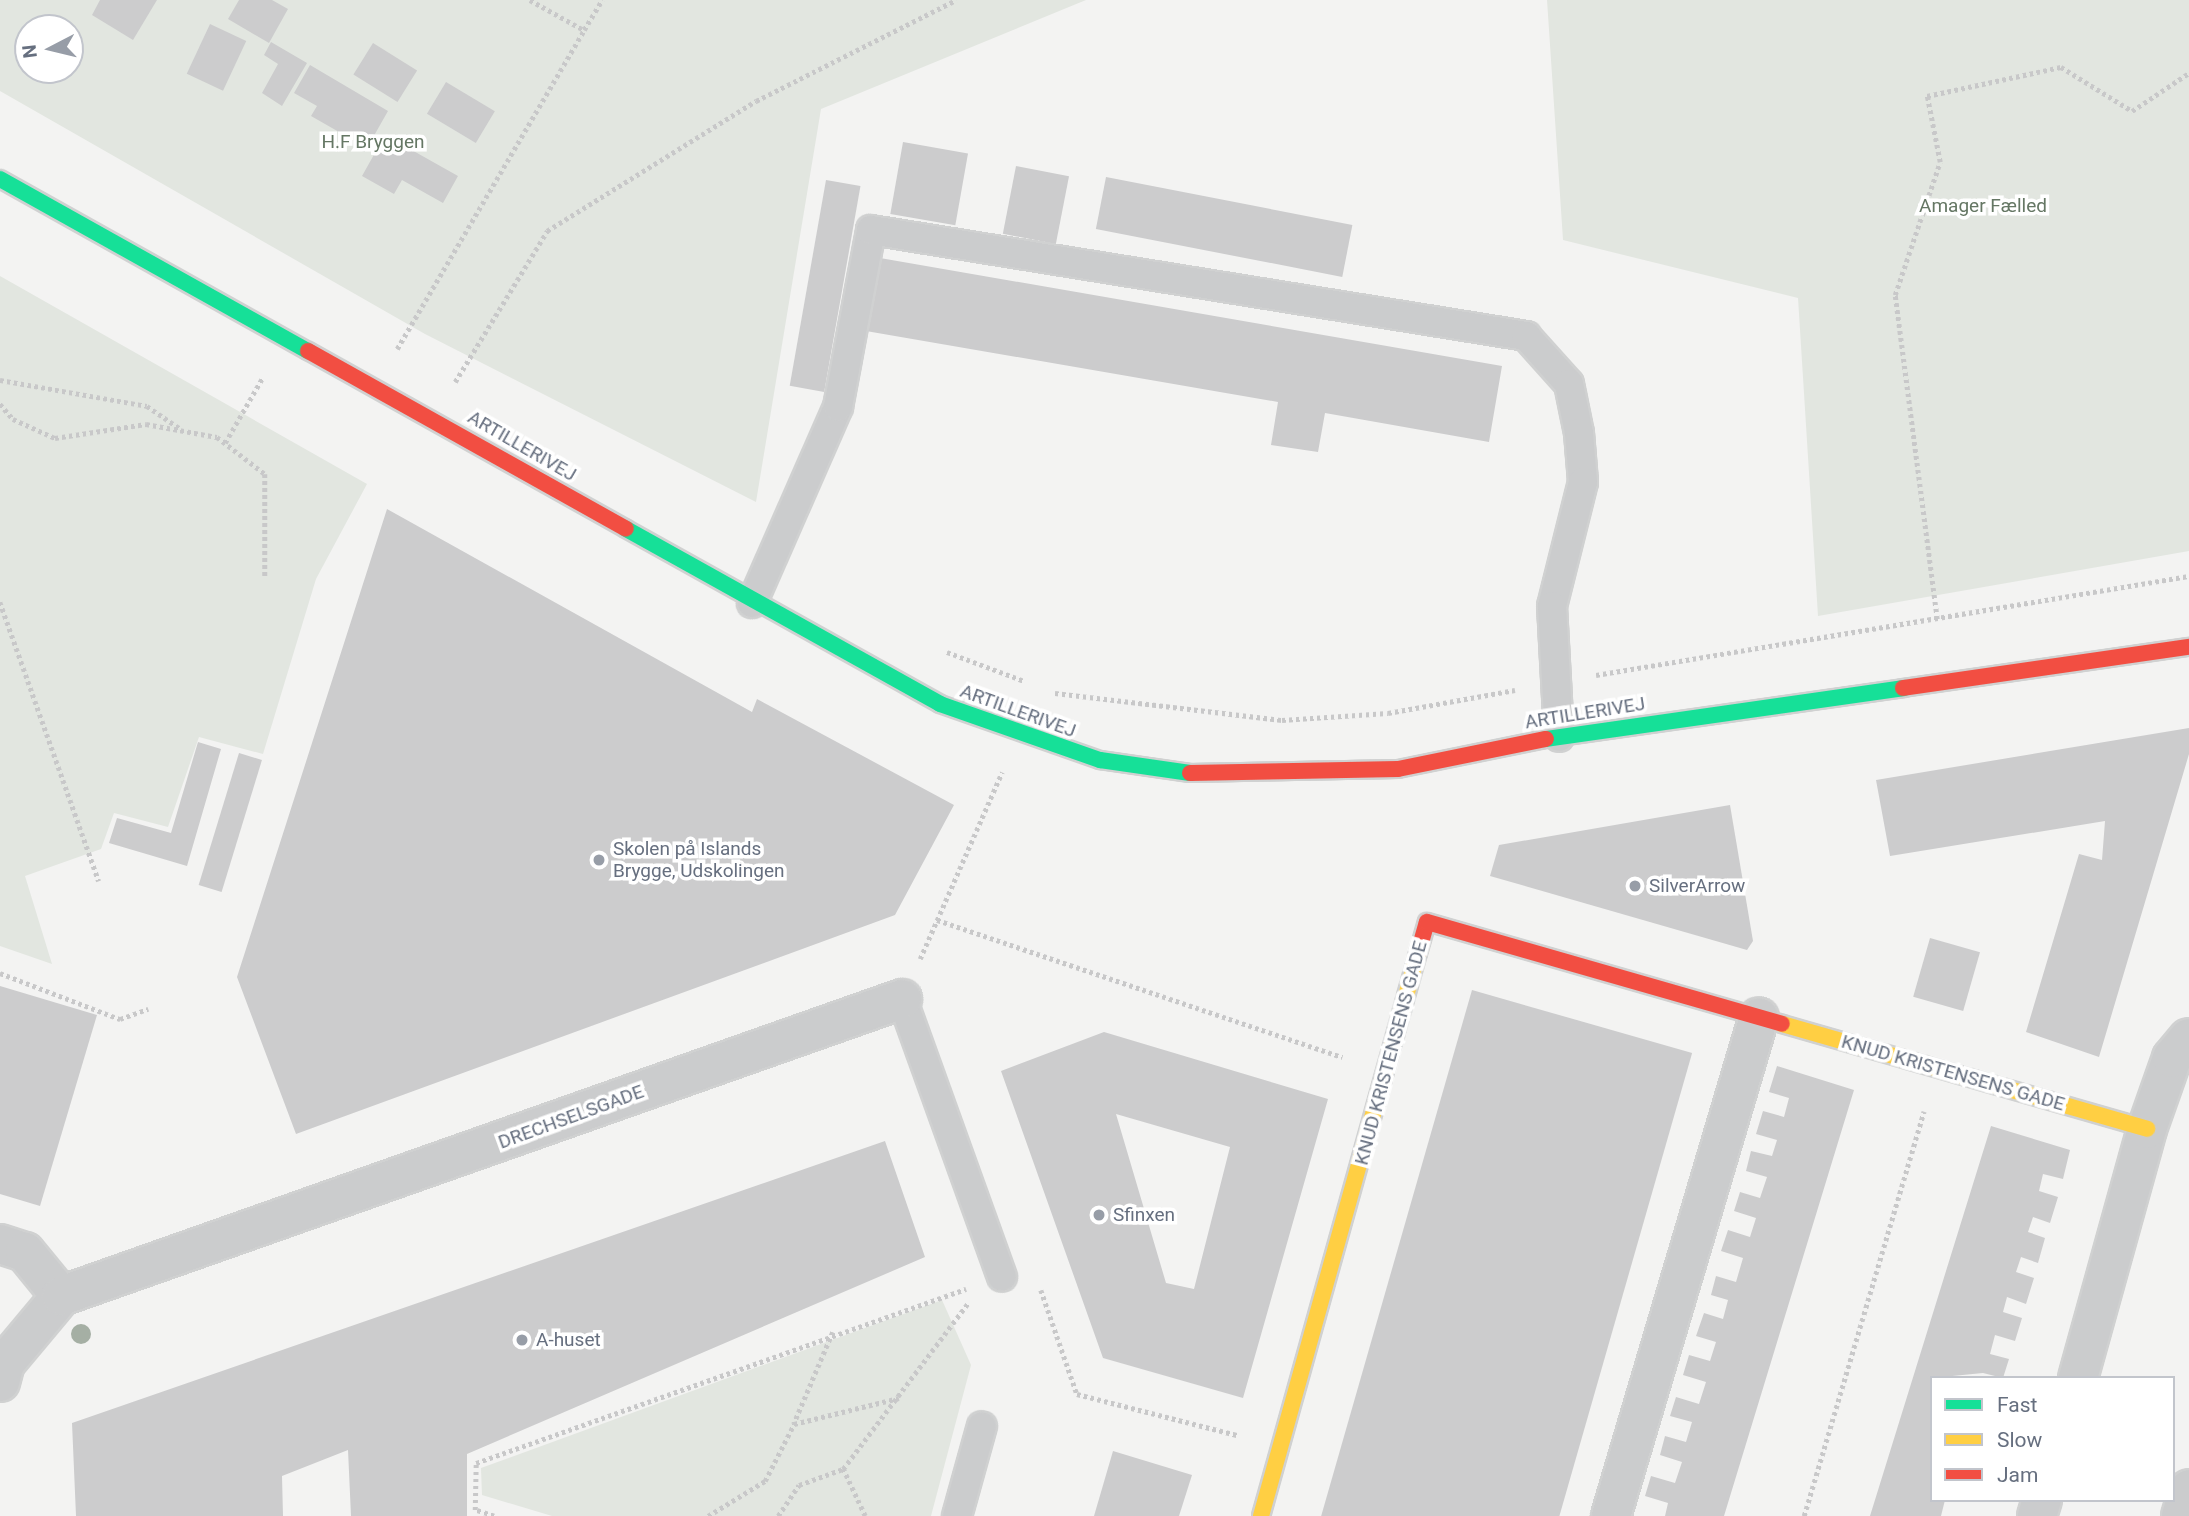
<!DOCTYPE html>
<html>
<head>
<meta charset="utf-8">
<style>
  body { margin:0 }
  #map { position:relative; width:2189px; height:1516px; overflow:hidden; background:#f3f3f2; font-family:Roboto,sans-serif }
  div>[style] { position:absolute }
  .green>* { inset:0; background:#e2e6e0 }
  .building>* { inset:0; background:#cccccd; transform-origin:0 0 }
  .path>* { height:4.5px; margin-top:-2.25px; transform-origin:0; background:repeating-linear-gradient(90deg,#c8c8c9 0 3.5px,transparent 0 7px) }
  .roads { filter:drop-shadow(2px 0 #d0d1d1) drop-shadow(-2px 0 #d0d1d1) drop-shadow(0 2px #d0d1d1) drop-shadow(0 -2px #d0d1d1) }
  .lane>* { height:28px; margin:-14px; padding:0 14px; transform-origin:14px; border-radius:14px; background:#cbcccd }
  .street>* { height:38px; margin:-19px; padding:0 19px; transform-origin:19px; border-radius:19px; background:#cbcccd }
  .fast>* { height:16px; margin:-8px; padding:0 8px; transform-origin:8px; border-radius:8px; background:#16e098 }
  .slow>* { height:16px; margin:-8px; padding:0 8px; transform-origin:8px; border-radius:8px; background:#ffcf43 }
  .jam>* { height:16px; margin:-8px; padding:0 8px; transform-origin:8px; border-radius:8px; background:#f24e42 }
  .trees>* { width:20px; height:20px; margin:-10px; border-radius:50%; background:#a5afa4 }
  .dots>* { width:19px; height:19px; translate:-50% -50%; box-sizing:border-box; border:4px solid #fff; border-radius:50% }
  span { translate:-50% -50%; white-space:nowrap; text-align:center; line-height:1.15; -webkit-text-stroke:7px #fff; paint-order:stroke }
  .park-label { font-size:19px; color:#657764 }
  .street-label { font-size:19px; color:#666f7f }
  .poi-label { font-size:19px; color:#666f7f }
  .left { translate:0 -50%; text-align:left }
  .legend { position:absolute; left:1930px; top:1376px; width:245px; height:126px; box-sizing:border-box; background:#fff; border:2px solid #c2c5cc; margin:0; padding:9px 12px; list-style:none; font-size:21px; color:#666f7f }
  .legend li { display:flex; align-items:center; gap:14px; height:35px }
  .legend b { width:35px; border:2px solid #c2c5cc }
  .north { position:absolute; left:14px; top:14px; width:70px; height:70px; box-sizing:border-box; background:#fff; border:2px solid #c2c5cc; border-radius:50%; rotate:263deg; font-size:19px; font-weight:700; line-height:28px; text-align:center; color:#666f7f }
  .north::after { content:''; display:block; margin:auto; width:24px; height:32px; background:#979da7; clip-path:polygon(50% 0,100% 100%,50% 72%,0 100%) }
</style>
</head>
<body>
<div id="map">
  <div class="green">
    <div style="clip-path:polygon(evenodd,0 0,1086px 0,821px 109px,756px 502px,425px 334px,0 91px,0 0,28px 28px,70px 28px,70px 70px,28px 70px,28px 28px)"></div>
    <div style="clip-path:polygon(1547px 0,2189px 0,2189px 551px,1818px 616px,1798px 298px,1563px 240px)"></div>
    <div style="clip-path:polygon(0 276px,367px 484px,316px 579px,263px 754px,199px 737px,168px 827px,114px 813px,101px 849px,25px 876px,52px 964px,0 946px)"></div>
    <div style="clip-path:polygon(942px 1300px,971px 1365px,931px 1516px,552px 1516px,482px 1495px,481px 1468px)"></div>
  </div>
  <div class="building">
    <div style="clip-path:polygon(100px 0,157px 0,133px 40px,92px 15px)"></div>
    <div style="clip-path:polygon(239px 0,272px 0,288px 9px,269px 43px,228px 19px)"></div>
    <div style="left:210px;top:24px;width:40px;height:55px;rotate:25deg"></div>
    <div style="clip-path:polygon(271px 42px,307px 63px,282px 106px,262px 93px,278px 64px,264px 55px)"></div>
    <div style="left:373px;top:43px;width:52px;height:37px;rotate:32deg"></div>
    <div style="clip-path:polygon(310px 65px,388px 111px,367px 148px,311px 116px,317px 106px,294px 93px)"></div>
    <div style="left:446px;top:82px;width:57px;height:37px;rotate:31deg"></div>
    <div style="clip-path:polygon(385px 135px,458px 176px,443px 203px,402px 180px,394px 194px,362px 176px)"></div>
    <div style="left:903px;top:142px;width:66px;height:73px;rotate:10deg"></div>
    <div style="left:1016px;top:166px;width:54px;height:69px;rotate:11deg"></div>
    <div style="left:1106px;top:177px;width:251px;height:53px;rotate:11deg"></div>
    <div style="left:826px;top:180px;width:35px;height:209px;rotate:10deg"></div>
    <div style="clip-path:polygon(880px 258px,1502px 366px,1489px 442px,1325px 413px,1318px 452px,1271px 445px,1278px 402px,866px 331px)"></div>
    <div style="clip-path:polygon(387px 509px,752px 712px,757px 699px,954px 805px,895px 915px,296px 1134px,237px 977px)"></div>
    <div style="clip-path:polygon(2189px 728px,2189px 754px,2099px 1057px,2026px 1032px,2079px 854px,2102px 860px,2105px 821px,1890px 856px,1876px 780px)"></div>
    <div style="clip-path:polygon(198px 742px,221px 749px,187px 866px,109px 843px,117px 818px,171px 833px)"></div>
    <div style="left:239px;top:753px;width:24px;height:138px;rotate:17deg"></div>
    <div style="clip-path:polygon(1730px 805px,1753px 941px,1747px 950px,1490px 876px,1499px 845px)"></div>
    <div style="left:1930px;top:938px;width:52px;height:61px;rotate:16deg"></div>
    <div style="clip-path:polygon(0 986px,97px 1015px,40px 1206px,0 1194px)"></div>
    <div style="left:1472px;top:990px;width:229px;height:549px;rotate:16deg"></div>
    <div style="clip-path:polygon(evenodd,1104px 1032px,1328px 1099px,1243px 1398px,1103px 1358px,1001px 1071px,1104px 1032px,1116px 1114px,1230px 1147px,1194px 1289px,1166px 1283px,1116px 1114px)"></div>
    <div style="clip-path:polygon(1777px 1066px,1854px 1090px,1724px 1516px,1665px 1516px,1668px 1503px,1645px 1496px,1651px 1476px,1675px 1483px,1682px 1462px,1660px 1455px,1665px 1436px,1686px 1442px,1692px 1422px,1670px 1416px,1676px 1397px,1699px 1404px,1706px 1382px,1683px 1375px,1689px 1355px,1710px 1361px,1716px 1342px,1696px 1336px,1704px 1313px,1723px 1319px,1728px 1300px,1711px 1295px,1716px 1276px,1736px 1282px,1743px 1258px,1721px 1251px,1728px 1230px,1750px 1237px,1756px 1218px,1734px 1211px,1740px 1192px,1760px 1198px,1767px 1177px,1746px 1171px,1751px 1151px,1772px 1156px,1777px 1140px,1756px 1134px,1763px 1111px,1784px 1117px,1789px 1098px,1769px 1092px)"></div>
    <div style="clip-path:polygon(1991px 1126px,2070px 1150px,2063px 1179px,2043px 1174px,2039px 1191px,2058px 1197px,2050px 1223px,2033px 1217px,2028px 1232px,2045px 1238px,2038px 1263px,2021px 1257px,2016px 1272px,2034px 1278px,2026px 1304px,2007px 1297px,2003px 1312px,2022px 1318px,2015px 1341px,1995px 1335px,1990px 1354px,2009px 1359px,2003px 1378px,1983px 1373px,1932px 1378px,1932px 1500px,1945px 1500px,1941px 1516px,1870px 1516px)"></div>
    <div style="clip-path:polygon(885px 1141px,925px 1257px,467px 1454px,467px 1516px,351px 1516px,348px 1450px,282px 1476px,283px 1516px,76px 1516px,72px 1423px)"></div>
    <div style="clip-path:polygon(1113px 1451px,1192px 1475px,1179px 1516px,1094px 1516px)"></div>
  </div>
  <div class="path">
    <div style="left:530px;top:0;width:62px;rotate:29.1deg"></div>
    <div style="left:584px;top:30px;width:35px;rotate:-59deg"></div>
    <div style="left:397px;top:349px;width:370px;rotate:-59.6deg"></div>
    <div style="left:0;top:380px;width:149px;rotate:10deg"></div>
    <div style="left:147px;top:406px;width:42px;rotate:34.4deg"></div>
    <div style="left:455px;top:382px;width:177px;rotate:-58.6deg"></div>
    <div style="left:547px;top:231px;width:246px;rotate:-31.9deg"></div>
    <div style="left:756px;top:101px;width:224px;rotate:-26.8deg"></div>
    <div style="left:0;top:404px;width:20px;rotate:49deg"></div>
    <div style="left:13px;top:419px;width:46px;rotate:24.3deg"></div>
    <div style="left:55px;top:438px;width:92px;rotate:-8.7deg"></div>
    <div style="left:146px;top:424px;width:72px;rotate:10.4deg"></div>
    <div style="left:217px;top:437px;width:61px;rotate:37.6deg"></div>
    <div style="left:265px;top:474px;width:103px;rotate:90deg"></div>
    <div style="left:225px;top:443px;width:76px;rotate:-60.1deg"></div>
    <div style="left:0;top:602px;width:296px;rotate:70.5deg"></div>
    <div style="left:1937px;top:619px;width:327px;rotate:-97.4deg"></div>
    <div style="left:1895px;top:295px;width:140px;rotate:-71.3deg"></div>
    <div style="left:1940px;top:162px;width:67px;rotate:-101.1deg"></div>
    <div style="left:1927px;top:96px;width:137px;rotate:-12.2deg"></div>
    <div style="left:2061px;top:67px;width:84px;rotate:31.8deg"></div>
    <div style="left:2132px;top:111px;width:69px;rotate:-33.7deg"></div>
    <div style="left:947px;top:652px;width:82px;rotate:20.6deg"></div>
    <div style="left:1596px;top:675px;width:601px;rotate:-9.48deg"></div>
    <div style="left:1055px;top:693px;width:229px;rotate:6.8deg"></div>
    <div style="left:1282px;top:720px;width:106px;rotate:-3.8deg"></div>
    <div style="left:1388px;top:713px;width:129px;rotate:-10.3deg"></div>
    <div style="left:937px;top:920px;width:428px;rotate:18.7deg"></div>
    <div style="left:920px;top:959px;width:204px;rotate:-66.3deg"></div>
    <div style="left:0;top:973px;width:129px;rotate:21deg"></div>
    <div style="left:120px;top:1019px;width:30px;rotate:-20deg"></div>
    <div style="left:1041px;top:1290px;width:110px;rotate:70.9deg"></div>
    <div style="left:1077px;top:1394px;width:165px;rotate:14.4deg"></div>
    <div style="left:833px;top:1332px;width:100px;rotate:113deg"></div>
    <div style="left:794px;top:1424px;width:108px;rotate:-13.9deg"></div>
    <div style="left:494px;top:1516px;width:20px;rotate:-162deg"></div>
    <div style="left:475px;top:1510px;width:47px;rotate:-88.8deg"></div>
    <div style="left:476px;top:1463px;width:520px;rotate:-19.55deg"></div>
    <div style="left:708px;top:1516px;width:67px;rotate:-31.6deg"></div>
    <div style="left:765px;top:1481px;width:64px;rotate:-63deg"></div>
    <div style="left:778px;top:1516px;width:37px;rotate:-56deg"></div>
    <div style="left:799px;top:1485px;width:47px;rotate:-20deg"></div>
    <div style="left:865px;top:1516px;width:52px;rotate:-115.1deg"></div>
    <div style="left:843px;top:1469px;width:209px;rotate:-53deg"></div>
    <div style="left:1804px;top:1516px;width:422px;rotate:-73.5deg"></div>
  </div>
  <div class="roads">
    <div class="lane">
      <div style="left:752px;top:603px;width:214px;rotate:-66.3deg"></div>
      <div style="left:838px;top:407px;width:180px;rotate:-79.4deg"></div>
      <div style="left:871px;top:230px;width:664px;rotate:9.19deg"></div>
      <div style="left:1526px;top:336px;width:64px;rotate:48.1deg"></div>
      <div style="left:1569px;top:384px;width:50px;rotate:78.5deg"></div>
      <div style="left:1579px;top:433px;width:49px;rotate:85.3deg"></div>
      <div style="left:1583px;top:482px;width:128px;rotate:104deg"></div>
      <div style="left:1552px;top:606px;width:131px;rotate:86.9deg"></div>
      <div style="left:902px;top:999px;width:295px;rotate:70.2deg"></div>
      <div style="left:957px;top:1516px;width:93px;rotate:-74.5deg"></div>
    </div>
    <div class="street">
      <div style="left:0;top:1244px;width:26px;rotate:18deg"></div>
      <div style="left:25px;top:1252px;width:57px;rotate:50.7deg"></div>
      <div style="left:2078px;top:1378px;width:258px;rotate:-74.5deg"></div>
      <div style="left:2147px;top:1129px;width:75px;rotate:-70.6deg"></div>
      <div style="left:2172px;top:1058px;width:26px;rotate:-50deg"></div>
      <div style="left:0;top:1382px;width:20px;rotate:-75deg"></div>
      <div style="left:5px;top:1363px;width:87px;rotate:-50.1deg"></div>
      <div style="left:61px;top:1296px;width:892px;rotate:-19.45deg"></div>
      <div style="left:1611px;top:1516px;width:520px;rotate:-73.48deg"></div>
      <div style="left:2037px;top:1516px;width:17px;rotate:-73deg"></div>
      <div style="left:2181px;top:1516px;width:28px;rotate:-73deg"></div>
    </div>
    <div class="fast">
      <div style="left:0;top:179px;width:353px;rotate:29.2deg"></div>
      <div style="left:626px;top:529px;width:359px;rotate:29.1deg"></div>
      <div style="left:940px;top:704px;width:170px;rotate:19.3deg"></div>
      <div style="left:1100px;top:760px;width:91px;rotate:8.2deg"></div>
      <div style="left:1546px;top:739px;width:361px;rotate:-8.1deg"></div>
    </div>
    <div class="slow">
      <div style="left:1782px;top:1024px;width:380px;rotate:16deg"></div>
      <div style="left:1261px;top:1516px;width:584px;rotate:-74.42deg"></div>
    </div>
    <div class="jam">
      <div style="left:308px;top:351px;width:364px;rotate:29.2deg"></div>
      <div style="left:1903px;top:688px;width:289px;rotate:-8.2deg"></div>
      <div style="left:1190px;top:773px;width:208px;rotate:-1.1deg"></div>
      <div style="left:1398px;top:769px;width:151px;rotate:-11.5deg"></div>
      <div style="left:1418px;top:953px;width:32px;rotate:-74deg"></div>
      <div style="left:1427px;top:922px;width:369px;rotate:16deg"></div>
    </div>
  </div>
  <div class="trees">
    <div style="left:81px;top:1334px"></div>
  </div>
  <div class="dots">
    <div style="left:599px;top:860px;background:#979da7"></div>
    <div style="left:1635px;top:886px;background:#979da7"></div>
    <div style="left:1099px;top:1215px;background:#979da7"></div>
    <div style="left:522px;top:1340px;background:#979da7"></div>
  </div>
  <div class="park-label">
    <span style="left:373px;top:142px">H.F Bryggen</span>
    <span style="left:1983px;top:206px">Amager Fælled</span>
  </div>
  <div class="street-label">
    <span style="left:522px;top:446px;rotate:30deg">ARTILLERIVEJ</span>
    <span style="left:1018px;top:711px;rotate:20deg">ARTILLERIVEJ</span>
    <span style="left:1585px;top:713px;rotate:-9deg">ARTILLERIVEJ</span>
    <span style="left:1391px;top:1053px;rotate:-75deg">KNUD KRISTENSENS GADE</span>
    <span style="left:1953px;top:1073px;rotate:16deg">KNUD KRISTENSENS GADE</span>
    <span style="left:571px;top:1117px;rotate:-20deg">DRECHSELSGADE</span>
  </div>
  <div class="poi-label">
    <span class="left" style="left:613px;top:860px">Skolen på Islands<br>Brygge, Udskolingen</span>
    <span class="left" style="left:1649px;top:886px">SilverArrow</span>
    <span class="left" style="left:1113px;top:1215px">Sfinxen</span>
    <span class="left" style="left:536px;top:1340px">A-huset</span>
  </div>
  <ul class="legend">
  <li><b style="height:9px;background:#16e098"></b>Fast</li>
  <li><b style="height:9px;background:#ffcf43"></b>Slow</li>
  <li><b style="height:9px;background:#f24e42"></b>Jam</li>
  </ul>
  <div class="north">N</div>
</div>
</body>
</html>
